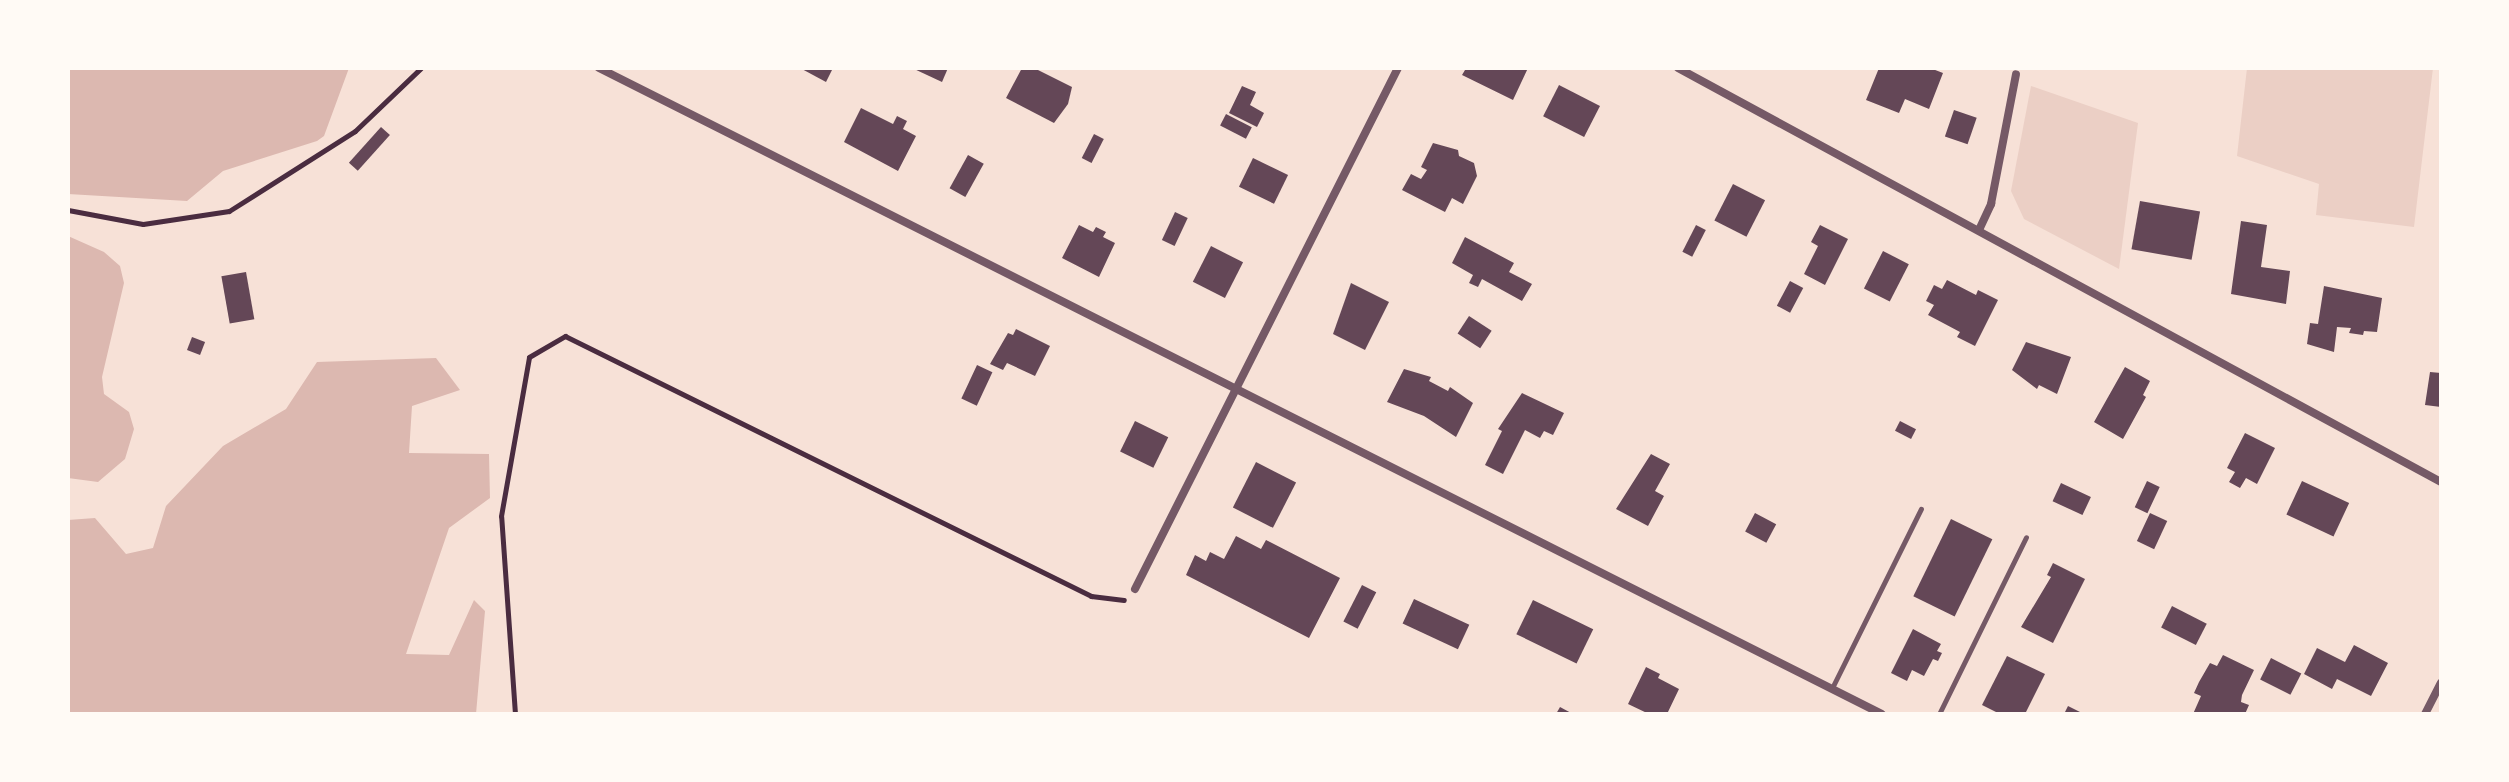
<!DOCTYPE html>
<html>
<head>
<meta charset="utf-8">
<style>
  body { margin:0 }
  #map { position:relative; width:2509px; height:782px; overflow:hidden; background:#f7e1d7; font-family:Figtree,sans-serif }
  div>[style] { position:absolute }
  .green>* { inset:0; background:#ebcfc5 }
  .water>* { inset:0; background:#dcb8b0 }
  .building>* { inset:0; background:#644757; transform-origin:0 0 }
  .path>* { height:5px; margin:-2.5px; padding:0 2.5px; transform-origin:2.5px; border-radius:2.5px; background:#4a2c40 }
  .service>* { height:5px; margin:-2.5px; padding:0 2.5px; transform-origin:2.5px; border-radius:2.5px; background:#755966 }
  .minor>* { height:8px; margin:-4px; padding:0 4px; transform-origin:4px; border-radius:4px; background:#755966 }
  span { translate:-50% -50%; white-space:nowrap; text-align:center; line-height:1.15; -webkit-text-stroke:8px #fffaf5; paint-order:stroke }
  .frame { position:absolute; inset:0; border:70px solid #fffaf5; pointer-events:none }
</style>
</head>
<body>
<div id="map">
  <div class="green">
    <div style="clip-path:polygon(2247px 68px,2433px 68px,2414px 227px,2316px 215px,2319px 184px,2237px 156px)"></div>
    <div style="clip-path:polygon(2031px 86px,2138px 123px,2119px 269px,2024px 219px,2011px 191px)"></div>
  </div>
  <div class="water">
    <div style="clip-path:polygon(68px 68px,349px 68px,324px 136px,317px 141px,223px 171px,187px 201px,68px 194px)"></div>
    <div style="clip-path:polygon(68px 236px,104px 252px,120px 266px,124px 283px,102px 377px,104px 394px,129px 412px,134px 429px,125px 459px,98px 482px,68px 478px)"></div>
    <div style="clip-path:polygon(436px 358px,460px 390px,412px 406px,409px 453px,489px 454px,490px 498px,449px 528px,406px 654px,449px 655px,474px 600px,485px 611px,476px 714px,68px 714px,68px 520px,95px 518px,126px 554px,153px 548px,166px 506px,223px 446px,286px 409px,317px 362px)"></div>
  </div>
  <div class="building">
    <div style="clip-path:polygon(800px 68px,833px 68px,826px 82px)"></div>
    <div style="clip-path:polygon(912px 68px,948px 68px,942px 82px)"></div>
    <div style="clip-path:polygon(1022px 68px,1034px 68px,1072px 87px,1068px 104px,1054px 123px,1006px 98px)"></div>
    <div style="clip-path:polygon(1460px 68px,1528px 68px,1513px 100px,1462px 75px,1465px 70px)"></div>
    <div style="clip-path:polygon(1879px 68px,1930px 68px,1943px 73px,1929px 109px,1905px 99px,1899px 113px,1866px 100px)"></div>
    <div style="left:1559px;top:85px;width:46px;height:35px;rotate:27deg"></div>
    <div style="clip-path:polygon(1242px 86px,1256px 92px,1250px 105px,1264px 113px,1257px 127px,1229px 113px)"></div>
    <div style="clip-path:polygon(861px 108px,893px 124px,897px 116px,907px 121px,903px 129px,916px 136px,898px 171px,844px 142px)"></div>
    <div style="left:1954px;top:110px;width:24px;height:28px;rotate:19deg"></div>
    <div style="left:1226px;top:114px;width:29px;height:13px;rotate:27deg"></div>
    <div style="left:381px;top:127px;width:12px;height:48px;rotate:42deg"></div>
    <div style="left:1094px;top:134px;width:11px;height:27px;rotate:27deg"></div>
    <div style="clip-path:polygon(1433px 143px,1458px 150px,1459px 156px,1474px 163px,1477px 176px,1463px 204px,1452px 198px,1445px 212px,1402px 190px,1411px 174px,1421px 179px,1427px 170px,1421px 167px)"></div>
    <div style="left:968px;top:155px;width:18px;height:38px;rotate:29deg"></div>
    <div style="left:1253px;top:158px;width:39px;height:32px;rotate:26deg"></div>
    <div style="left:1733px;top:184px;width:36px;height:41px;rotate:27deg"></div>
    <div style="left:2140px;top:201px;width:61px;height:49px;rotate:10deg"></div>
    <div style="left:1175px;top:212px;width:14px;height:31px;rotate:25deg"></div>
    <div style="clip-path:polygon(2241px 221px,2267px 225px,2261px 267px,2290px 271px,2286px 304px,2231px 294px)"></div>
    <div style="clip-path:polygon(1079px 225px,1093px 232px,1096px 227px,1106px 232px,1103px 237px,1115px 243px,1099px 277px,1062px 258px)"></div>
    <div style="left:1696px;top:225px;width:11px;height:30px;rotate:27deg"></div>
    <div style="clip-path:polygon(1820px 225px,1848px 239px,1825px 285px,1804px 274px,1818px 246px,1811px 242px)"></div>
    <div style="clip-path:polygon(1465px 237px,1514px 263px,1509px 272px,1532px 284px,1522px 301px,1482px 279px,1478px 287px,1469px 283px,1473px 275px,1452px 263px)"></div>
    <div style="left:1211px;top:246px;width:36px;height:40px;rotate:27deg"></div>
    <div style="left:1883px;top:251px;width:29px;height:42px;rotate:27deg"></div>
    <div style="left:246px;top:272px;width:48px;height:25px;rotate:80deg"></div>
    <div style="clip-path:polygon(1947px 280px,1976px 295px,1978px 290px,1998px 300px,1975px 346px,1957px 337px,1960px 332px,1928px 315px,1934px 305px,1926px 301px,1934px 285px,1942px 289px)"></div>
    <div style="left:1790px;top:281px;width:15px;height:28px;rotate:28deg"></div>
    <div style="clip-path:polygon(1351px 283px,1389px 302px,1365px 350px,1333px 334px)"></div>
    <div style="clip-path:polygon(2324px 286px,2382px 298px,2377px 332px,2364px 331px,2363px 335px,2349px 333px,2351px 328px,2337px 327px,2334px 352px,2307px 344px,2310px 323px,2318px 324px)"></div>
    <div style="left:1469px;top:316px;width:27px;height:21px;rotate:33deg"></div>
    <div style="clip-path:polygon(1016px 329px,1050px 346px,1035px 376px,1007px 363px,1003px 370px,990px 364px,1008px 333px,1013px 335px)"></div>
    <div style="left:192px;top:337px;width:14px;height:14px;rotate:21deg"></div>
    <div style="clip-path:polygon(2026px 342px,2071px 357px,2057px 394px,2039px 385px,2037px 389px,2012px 370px)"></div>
    <div style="left:977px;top:365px;width:17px;height:37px;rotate:25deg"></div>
    <div style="clip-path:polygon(2125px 367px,2150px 381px,2143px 395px,2146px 397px,2123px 439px,2094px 422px)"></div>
    <div style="clip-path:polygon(1404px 369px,1431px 377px,1429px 381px,1448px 391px,1450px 387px,1473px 403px,1456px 437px,1424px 416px,1387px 402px)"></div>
    <div style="clip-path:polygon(2430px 372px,2441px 373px,2441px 407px,2425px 405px)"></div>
    <div style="clip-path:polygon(1522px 393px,1564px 413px,1553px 435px,1544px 431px,1540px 438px,1525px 430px,1503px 474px,1485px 465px,1502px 431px,1498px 429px)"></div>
    <div style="left:1135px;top:421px;width:37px;height:34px;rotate:26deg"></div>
    <div style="left:1900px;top:421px;width:18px;height:11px;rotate:27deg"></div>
    <div style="clip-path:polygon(2245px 433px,2275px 448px,2257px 484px,2246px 478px,2240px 488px,2229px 482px,2235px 472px,2227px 468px)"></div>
    <div style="clip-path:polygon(1651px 454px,1670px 464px,1655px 491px,1664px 496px,1648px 526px,1616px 509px)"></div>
    <div style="left:1256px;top:462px;width:45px;height:51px;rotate:27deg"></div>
    <div style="left:2147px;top:481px;width:14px;height:29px;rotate:25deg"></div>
    <div style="left:2302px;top:481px;width:52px;height:37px;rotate:25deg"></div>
    <div style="left:2061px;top:483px;width:33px;height:20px;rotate:25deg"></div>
    <div style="left:1755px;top:513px;width:24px;height:21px;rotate:28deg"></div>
    <div style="left:2150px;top:513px;width:19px;height:31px;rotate:25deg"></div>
    <div style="left:1951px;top:519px;width:46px;height:86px;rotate:26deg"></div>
    <div style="clip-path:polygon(1236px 536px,1261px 549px,1266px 540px,1340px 578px,1309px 638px,1186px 575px,1195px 555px,1206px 561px,1210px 552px,1224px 559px)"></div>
    <div style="clip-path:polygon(2053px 563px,2085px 579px,2053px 643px,2021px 627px,2051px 577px,2047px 575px)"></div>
    <div style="left:1362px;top:585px;width:16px;height:41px;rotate:27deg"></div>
    <div style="left:1414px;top:599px;width:61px;height:27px;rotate:25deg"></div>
    <div style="left:1533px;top:600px;width:67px;height:38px;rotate:26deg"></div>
    <div style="left:2172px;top:606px;width:39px;height:24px;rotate:27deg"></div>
    <div style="clip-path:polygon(1913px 629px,1941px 644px,1937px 651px,1942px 653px,1938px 661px,1933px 659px,1924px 676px,1912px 670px,1907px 681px,1891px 673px)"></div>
    <div style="clip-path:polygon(2354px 645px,2388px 663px,2371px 696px,2337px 679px,2332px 689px,2304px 674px,2317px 648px,2345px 662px)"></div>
    <div style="clip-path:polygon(2223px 655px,2254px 670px,2242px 695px,2241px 702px,2249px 705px,2245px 714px,2193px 714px,2201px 696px,2194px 693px,2199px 682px,2210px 663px,2217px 666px)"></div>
    <div style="clip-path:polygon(2007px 656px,2045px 674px,2025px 714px,2000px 714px,1982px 705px)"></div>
    <div style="left:2271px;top:658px;width:34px;height:24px;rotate:27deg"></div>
    <div style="clip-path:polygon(1646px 667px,1660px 674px,1658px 678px,1679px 689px,1667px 714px,1649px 714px,1628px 704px)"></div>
    <div style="clip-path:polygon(2068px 706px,2084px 714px,2064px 714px)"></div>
    <div style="clip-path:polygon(1560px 707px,1573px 714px,1556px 714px)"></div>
  </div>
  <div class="path">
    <div style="left:68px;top:210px;width:76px;rotate:10.6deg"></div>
    <div style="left:143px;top:224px;width:87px;rotate:-8.6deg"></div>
    <div style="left:229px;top:211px;width:149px;rotate:-32.4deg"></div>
    <div style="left:355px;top:131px;width:91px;rotate:-43.7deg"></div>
    <div style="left:515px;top:714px;width:198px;rotate:-94deg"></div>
    <div style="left:501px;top:516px;width:161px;rotate:-80deg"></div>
    <div style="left:529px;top:357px;width:42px;rotate:-30.3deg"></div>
    <div style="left:565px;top:336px;width:587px;rotate:26.3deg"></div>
    <div style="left:1091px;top:596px;width:33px;rotate:7deg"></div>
  </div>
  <div class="service">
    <div style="left:1832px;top:688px;width:200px;rotate:-63.6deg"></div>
    <div style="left:1939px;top:714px;width:197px;rotate:-63.8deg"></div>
  </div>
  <div class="minor">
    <div style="left:599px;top:68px;width:1436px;rotate:26.73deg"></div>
    <div style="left:1678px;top:68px;width:868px;rotate:28.48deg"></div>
    <div style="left:1979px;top:230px;width:29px;rotate:-65deg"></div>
    <div style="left:1991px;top:204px;width:132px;rotate:-79.1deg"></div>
    <div style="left:1135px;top:589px;width:584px;rotate:-63.22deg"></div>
    <div style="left:2425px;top:714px;width:35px;rotate:-63deg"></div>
  </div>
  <div class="frame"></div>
</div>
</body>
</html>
